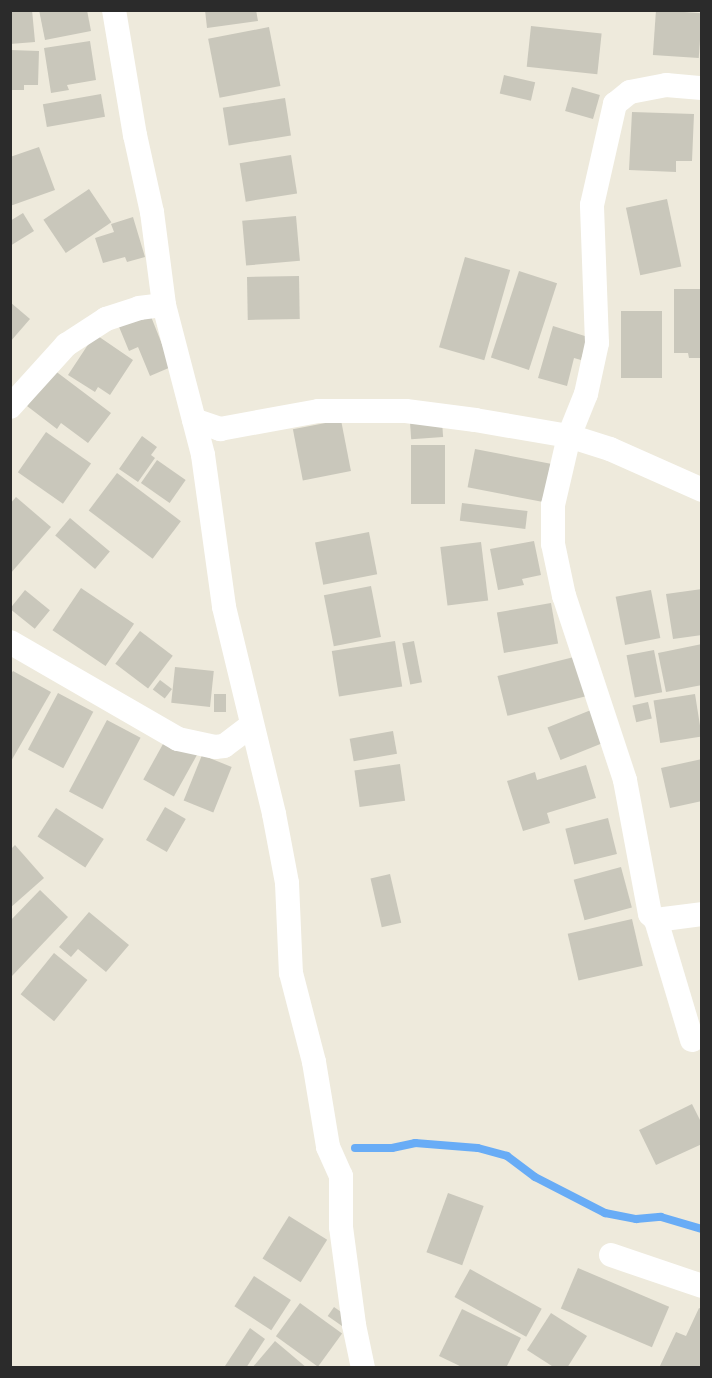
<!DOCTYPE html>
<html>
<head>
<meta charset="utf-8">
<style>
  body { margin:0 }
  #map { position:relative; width:712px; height:1378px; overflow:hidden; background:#eeeadc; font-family:"IBM Plex Sans",sans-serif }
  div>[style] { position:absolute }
  .stream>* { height:8px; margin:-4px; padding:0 4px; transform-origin:4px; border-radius:4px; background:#68acf6 }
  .building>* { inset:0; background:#c9c7bb; transform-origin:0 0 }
  .minor>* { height:24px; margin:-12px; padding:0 12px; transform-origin:12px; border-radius:12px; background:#fff }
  span { translate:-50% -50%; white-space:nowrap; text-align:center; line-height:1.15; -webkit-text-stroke:5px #fff; paint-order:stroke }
  .frame { position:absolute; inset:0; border:12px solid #2b2b2b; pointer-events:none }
</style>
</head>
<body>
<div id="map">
  <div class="stream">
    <div style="left:355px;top:1148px;width:37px"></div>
    <div style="left:392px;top:1148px;width:24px;rotate:-12deg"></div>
    <div style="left:415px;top:1143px;width:63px;rotate:4.5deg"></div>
    <div style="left:478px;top:1148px;width:30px;rotate:15deg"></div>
    <div style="left:507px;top:1156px;width:35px;rotate:37deg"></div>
    <div style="left:535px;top:1177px;width:79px;rotate:27.2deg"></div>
    <div style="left:605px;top:1213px;width:32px;rotate:11deg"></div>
    <div style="left:636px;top:1219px;width:25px;rotate:-5deg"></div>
    <div style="left:661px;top:1217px;width:43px;rotate:16.3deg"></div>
  </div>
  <div class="building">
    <div style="clip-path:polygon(22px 10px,32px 10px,35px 42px,10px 44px,10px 11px)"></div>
    <div style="clip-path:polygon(39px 10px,87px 10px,91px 31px,45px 40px)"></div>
    <div style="clip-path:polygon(205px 10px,256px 10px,258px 21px,207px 28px)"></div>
    <div style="left:656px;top:10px;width:46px;height:45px;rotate:4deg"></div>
    <div style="left:531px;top:26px;width:71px;height:41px;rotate:6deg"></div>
    <div style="left:269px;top:27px;width:60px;height:62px;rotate:79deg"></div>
    <div style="clip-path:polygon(90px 41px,96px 80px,67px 85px,69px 90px,51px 93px,44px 48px)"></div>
    <div style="clip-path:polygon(10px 50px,39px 51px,38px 85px,24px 85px,24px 90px,10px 90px)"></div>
    <div style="left:504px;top:75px;width:32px;height:19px;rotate:13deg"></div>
    <div style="left:572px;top:87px;width:29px;height:25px;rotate:16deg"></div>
    <div style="left:101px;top:94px;width:23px;height:59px;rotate:80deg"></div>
    <div style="left:285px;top:98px;width:38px;height:63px;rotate:81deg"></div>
    <div style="clip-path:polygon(632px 112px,694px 114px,692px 161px,676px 161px,676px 172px,629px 170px)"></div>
    <div style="clip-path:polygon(39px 147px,55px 190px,10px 206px,10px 157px)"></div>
    <div style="left:291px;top:155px;width:39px;height:52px;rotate:81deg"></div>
    <div style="left:89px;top:189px;width:40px;height:55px;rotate:56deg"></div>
    <div style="left:667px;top:199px;width:69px;height:42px;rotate:78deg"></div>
    <div style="clip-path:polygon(23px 213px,34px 231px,10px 246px,10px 221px)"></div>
    <div style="left:296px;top:216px;width:45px;height:54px;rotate:85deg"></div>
    <div style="clip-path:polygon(133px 217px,145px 257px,127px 262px,125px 257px,103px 263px,95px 238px,114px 232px,111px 224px)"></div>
    <div style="left:465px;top:257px;width:47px;height:94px;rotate:16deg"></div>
    <div style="left:519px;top:271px;width:40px;height:91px;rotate:18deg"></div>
    <div style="left:299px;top:276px;width:43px;height:52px;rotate:89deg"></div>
    <div style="clip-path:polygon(674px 289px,702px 289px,702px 358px,689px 358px,688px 353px,674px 353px)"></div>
    <div style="clip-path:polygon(10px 302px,30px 319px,10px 342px)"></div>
    <div style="clip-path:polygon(148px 309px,171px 367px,150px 376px,138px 347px,129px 351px,117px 322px)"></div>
    <div style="left:621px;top:311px;width:41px;height:67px"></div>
    <div style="clip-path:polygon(553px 326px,588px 337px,581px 360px,574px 358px,567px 386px,538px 378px)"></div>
    <div style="clip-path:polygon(95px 334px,133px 360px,110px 395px,98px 387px,95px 392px,68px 375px)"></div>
    <div style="clip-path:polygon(54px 370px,111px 413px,88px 443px,61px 423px,57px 429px,27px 406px)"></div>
    <div style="left:341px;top:420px;width:52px;height:49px;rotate:79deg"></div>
    <div style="left:442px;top:421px;width:16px;height:32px;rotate:86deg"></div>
    <div style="left:46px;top:432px;width:55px;height:49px;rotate:35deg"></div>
    <div style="clip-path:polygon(142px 436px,157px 447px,151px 455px,155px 458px,138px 482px,119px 469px)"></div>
    <div style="left:411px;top:445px;width:34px;height:59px"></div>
    <div style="left:475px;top:449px;width:77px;height:39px;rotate:11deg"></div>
    <div style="left:157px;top:460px;width:35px;height:28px;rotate:35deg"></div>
    <div style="left:117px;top:473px;width:80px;height:47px;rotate:37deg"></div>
    <div style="clip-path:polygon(16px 497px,51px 527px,10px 574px,10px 504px)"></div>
    <div style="left:462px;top:503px;width:66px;height:18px;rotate:7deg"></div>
    <div style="left:70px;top:518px;width:52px;height:23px;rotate:40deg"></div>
    <div style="left:369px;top:532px;width:43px;height:55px;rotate:79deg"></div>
    <div style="clip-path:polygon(534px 541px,541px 575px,522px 579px,524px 585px,498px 590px,490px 549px)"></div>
    <div style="left:481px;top:542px;width:59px;height:41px;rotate:83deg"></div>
    <div style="left:371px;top:586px;width:52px;height:48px;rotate:79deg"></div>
    <div style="left:81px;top:588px;width:64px;height:51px;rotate:34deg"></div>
    <div style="clip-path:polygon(702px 589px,702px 635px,673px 639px,666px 594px)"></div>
    <div style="left:25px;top:590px;width:32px;height:24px;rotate:39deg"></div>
    <div style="left:651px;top:590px;width:49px;height:36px;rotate:79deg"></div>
    <div style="left:551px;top:603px;width:41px;height:55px;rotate:80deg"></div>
    <div style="left:140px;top:631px;width:41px;height:41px;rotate:37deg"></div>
    <div style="left:395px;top:641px;width:46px;height:64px;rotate:81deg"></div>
    <div style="left:414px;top:641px;width:42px;height:12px;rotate:79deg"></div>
    <div style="clip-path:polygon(702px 644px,702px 685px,666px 692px,658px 653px)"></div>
    <div style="left:654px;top:650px;width:43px;height:28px;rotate:79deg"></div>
    <div style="left:578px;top:656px;width:41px;height:83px;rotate:76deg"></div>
    <div style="left:175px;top:667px;width:39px;height:36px;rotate:6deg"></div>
    <div style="clip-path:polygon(13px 671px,51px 692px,10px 763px,10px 675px)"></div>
    <div style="left:160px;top:680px;width:15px;height:12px;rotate:37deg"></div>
    <div style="left:58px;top:693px;width:40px;height:64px;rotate:28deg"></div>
    <div style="left:214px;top:694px;width:12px;height:18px"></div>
    <div style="left:695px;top:694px;width:43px;height:42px;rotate:81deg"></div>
    <div style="left:648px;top:702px;width:17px;height:16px;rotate:77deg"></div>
    <div style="left:591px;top:710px;width:35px;height:47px;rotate:68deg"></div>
    <div style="left:107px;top:720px;width:38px;height:81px;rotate:28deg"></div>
    <div style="left:393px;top:731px;width:23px;height:44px;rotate:80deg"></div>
    <div style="left:168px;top:735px;width:35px;height:51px;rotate:29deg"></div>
    <div style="left:202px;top:755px;width:32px;height:49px;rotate:22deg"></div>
    <div style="clip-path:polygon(702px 759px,702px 801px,670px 808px,661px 768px)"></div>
    <div style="left:400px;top:764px;width:37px;height:46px;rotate:82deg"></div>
    <div style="clip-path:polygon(586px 765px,596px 798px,547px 813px,550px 823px,523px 831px,507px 781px,535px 772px,537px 780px)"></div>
    <div style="left:165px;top:807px;width:24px;height:38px;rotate:30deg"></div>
    <div style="left:56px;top:808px;width:57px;height:34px;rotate:33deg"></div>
    <div style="left:608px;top:818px;width:37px;height:44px;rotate:76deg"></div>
    <div style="clip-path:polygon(15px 845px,44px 878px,10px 908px,10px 850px)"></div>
    <div style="left:621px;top:867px;width:42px;height:49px;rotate:75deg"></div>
    <div style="left:390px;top:874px;width:50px;height:20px;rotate:77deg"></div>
    <div style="clip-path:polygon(40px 890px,68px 917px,12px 976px,10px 921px)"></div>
    <div style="clip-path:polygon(89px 912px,129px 945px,106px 972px,78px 949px,71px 957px,59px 947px)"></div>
    <div style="left:632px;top:919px;width:48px;height:66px;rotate:77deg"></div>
    <div style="left:54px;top:953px;width:43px;height:53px;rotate:39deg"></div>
    <div style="clip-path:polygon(692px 1104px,702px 1124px,702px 1144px,656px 1165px,639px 1130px)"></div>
    <div style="left:448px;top:1193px;width:38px;height:63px;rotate:20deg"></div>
    <div style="left:289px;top:1216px;width:45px;height:50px;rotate:32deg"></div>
    <div style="left:578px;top:1268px;width:99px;height:44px;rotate:23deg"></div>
    <div style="left:470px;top:1269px;width:82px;height:32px;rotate:29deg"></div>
    <div style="left:254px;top:1276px;width:44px;height:36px;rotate:33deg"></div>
    <div style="left:300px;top:1303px;width:52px;height:41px;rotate:36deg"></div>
    <div style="left:334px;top:1307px;width:21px;height:11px;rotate:35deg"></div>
    <div style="clip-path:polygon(699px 1308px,702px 1309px,702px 1368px,659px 1368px,676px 1332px,686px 1336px)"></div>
    <div style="clip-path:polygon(462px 1309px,521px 1338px,506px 1368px,464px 1368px,439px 1356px)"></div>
    <div style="clip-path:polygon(551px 1313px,587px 1336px,567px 1368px,555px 1368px,527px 1350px)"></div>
    <div style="clip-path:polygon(250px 1328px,265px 1339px,246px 1368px,227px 1368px,225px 1366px)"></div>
    <div style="clip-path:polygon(275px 1341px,307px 1368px,252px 1368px)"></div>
  </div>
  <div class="minor">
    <div style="left:114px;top:10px;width:127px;rotate:80.5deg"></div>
    <div style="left:135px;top:135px;width:79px;rotate:77.6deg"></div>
    <div style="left:152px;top:212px;width:94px;rotate:82.6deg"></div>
    <div style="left:164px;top:305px;width:155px;rotate:75.4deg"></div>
    <div style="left:203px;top:455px;width:153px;rotate:82.1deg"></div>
    <div style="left:224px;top:607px;width:213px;rotate:76.4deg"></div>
    <div style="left:274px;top:814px;width:70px;rotate:79.3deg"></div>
    <div style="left:287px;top:883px;width:90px;rotate:87.5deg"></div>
    <div style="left:291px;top:973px;width:92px;rotate:75.5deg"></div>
    <div style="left:314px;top:1062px;width:86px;rotate:80.6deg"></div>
    <div style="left:328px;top:1147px;width:32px;rotate:66deg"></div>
    <div style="left:341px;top:1176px;width:51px;rotate:90deg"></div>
    <div style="left:341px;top:1227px;width:99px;rotate:82.4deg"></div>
    <div style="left:354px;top:1325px;width:44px;rotate:78.2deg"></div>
    <div style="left:10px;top:407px;width:84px;rotate:-47.9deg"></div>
    <div style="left:66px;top:345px;width:48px;rotate:-33deg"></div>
    <div style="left:106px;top:319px;width:35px;rotate:-18deg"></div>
    <div style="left:139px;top:308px;width:25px;rotate:-7deg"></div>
    <div style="left:194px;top:420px;width:28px;rotate:19deg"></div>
    <div style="left:220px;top:429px;width:100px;rotate:-10.4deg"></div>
    <div style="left:318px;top:411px;width:88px"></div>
    <div style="left:406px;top:411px;width:70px;rotate:7.4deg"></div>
    <div style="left:475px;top:420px;width:95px;rotate:9.7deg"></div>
    <div style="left:569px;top:436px;width:43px;rotate:17.6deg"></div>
    <div style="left:610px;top:449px;width:101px;rotate:24deg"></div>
    <div style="left:10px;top:642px;width:194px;rotate:30deg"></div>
    <div style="left:178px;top:739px;width:38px;rotate:12deg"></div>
    <div style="left:215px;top:747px;width:9px;rotate:-6deg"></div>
    <div style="left:224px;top:746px;width:35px;rotate:-37deg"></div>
    <div style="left:656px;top:920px;width:46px;rotate:-7.4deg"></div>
    <div style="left:692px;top:1040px;width:125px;rotate:-106.7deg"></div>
    <div style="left:656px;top:920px;width:8px;rotate:-135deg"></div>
    <div style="left:650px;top:914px;width:136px;rotate:-100.6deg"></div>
    <div style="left:625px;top:780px;width:194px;rotate:-108.3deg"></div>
    <div style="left:564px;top:596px;width:53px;rotate:-101.9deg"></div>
    <div style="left:553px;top:544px;width:39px;rotate:-90deg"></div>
    <div style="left:553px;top:505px;width:71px;rotate:-76.9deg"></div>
    <div style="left:569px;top:436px;width:45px;rotate:-68deg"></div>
    <div style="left:586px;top:394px;width:52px;rotate:-77.8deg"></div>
    <div style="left:597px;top:343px;width:138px;rotate:-92.1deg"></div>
    <div style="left:592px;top:205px;width:104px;rotate:-77.2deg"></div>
    <div style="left:615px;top:104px;width:19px;rotate:-39deg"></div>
    <div style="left:630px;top:92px;width:37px;rotate:-11deg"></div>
    <div style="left:666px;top:85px;width:36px;rotate:5deg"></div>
    <div style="left:611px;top:1255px;width:96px;rotate:18.8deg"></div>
  </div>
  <div class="frame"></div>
</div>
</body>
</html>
